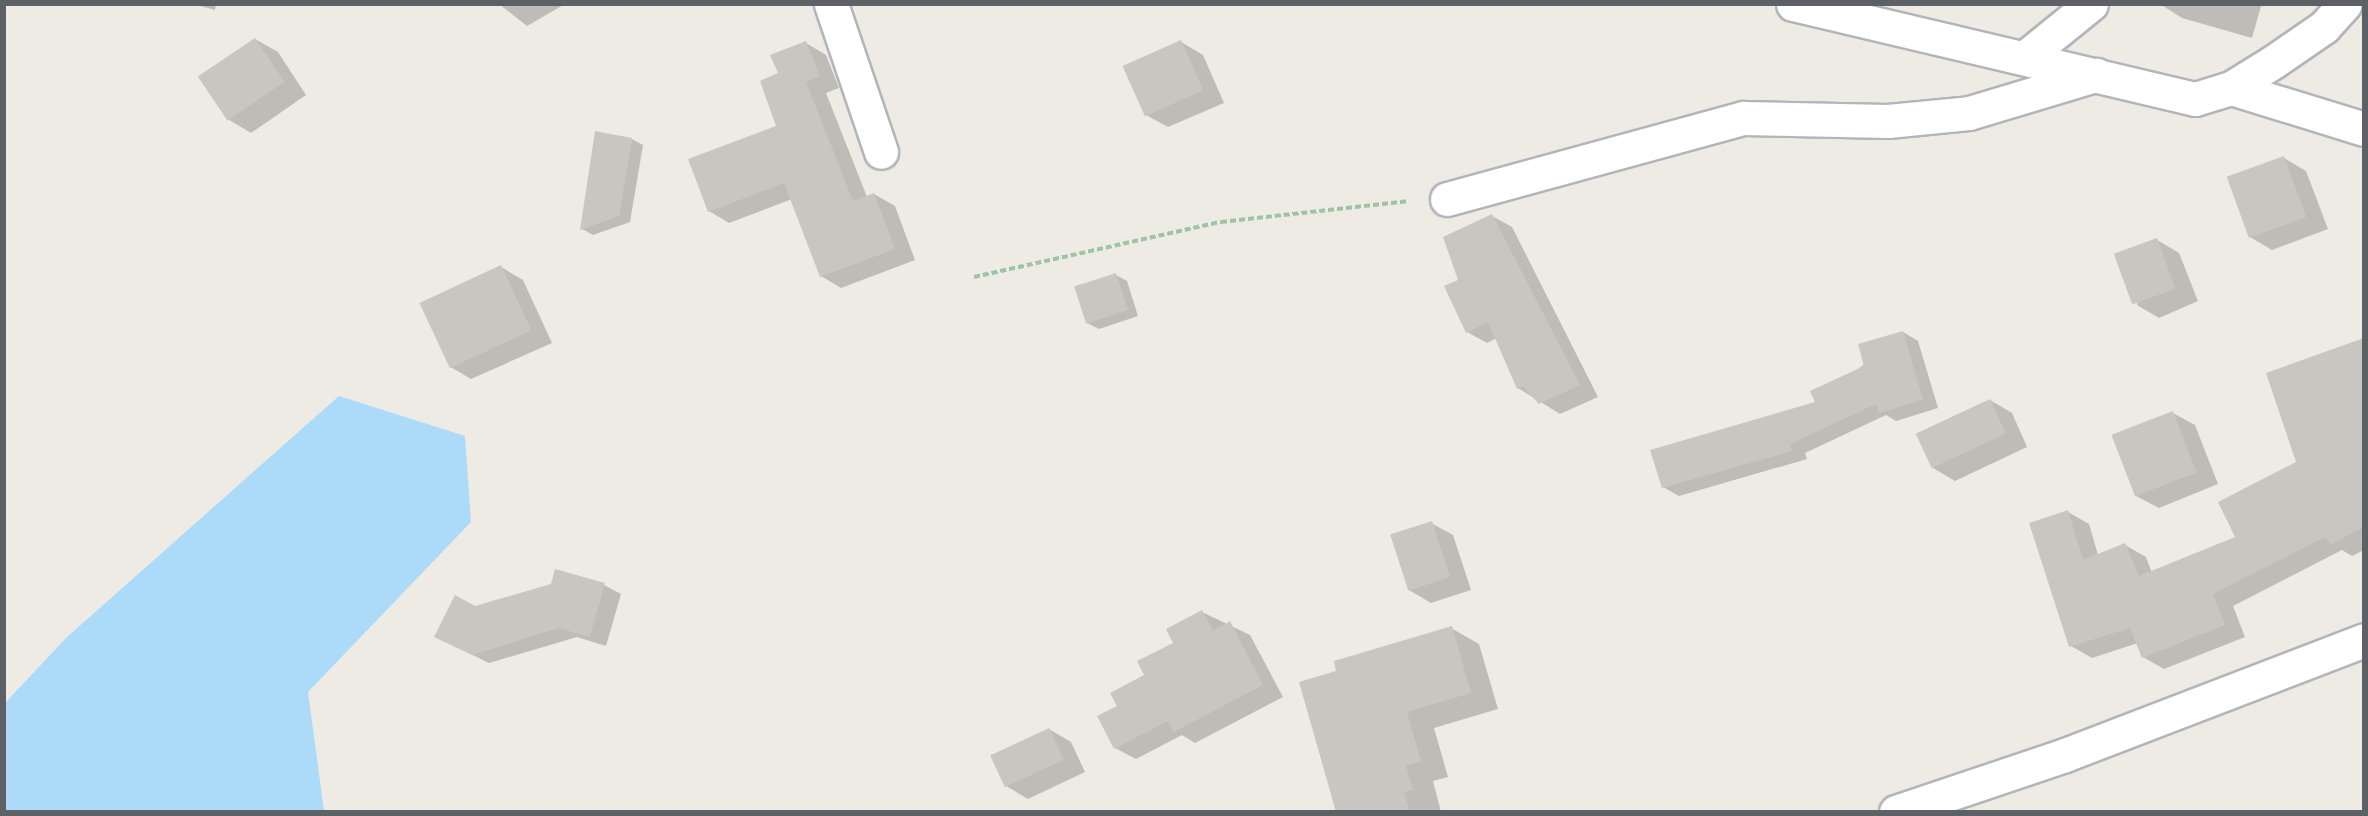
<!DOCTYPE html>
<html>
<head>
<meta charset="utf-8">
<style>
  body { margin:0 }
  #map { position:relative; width:2368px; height:816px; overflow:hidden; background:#eeebe5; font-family:"Alegreya Sans",sans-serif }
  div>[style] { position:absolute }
  .water>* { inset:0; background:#abdbf8 }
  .shadow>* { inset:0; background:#0003 }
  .building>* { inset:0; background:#c9c6c2; transform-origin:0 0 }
  .path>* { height:4px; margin-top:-2px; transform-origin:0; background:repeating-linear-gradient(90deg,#9ec4a6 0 6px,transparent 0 9px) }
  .roads { filter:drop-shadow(2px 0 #b2b5b9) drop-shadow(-2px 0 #b2b5b9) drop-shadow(0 2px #b2b5b9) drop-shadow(0 -2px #b2b5b9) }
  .street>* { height:33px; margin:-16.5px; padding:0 16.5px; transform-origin:16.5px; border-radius:16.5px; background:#fff }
  .secondary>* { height:33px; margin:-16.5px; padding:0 16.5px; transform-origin:16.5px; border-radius:16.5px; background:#fff }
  span { translate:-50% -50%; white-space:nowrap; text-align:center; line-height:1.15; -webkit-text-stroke:4.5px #fff; paint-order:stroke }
  .frame { position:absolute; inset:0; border:6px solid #5d6064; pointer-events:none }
</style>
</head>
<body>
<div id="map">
  <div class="water">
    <div style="clip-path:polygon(339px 396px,465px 436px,471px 522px,308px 692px,324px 811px,5px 811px,5px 703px,67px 637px)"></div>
  </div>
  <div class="shadow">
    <div style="clip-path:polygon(194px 4px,216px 4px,215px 10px)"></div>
    <div style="clip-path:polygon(499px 4px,565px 4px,527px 26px)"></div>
    <div style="clip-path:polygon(2160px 4px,2259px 4px,2261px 6px,2252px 38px,2182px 18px)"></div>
    <div style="clip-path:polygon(255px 39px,278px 52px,306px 95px,251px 133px,229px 120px,200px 77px)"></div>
    <div style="clip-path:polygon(1181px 42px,1203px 55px,1224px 103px,1168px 127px,1146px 115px)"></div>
    <div style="clip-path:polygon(806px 43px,826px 55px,839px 88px,826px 93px,867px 197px,874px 194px,895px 206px,915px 260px,841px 288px,821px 276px,792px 199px,729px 223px,709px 211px,778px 127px,780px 74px)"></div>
    <div style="clip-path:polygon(632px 139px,643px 145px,630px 222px,593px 235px,582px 229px)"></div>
    <div style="clip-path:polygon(2284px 158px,2306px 171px,2328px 229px,2272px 250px,2250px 237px)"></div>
    <div style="clip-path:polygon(1492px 216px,1512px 227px,1598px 397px,1560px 414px,1518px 388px,1497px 338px,1487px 343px,1467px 332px,1460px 280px)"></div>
    <div style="clip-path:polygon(2157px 240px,2179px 253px,2198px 301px,2159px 318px,2137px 305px)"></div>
    <div style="clip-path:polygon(501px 267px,523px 280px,552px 343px,471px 379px,449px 366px)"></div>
    <div style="clip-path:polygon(1116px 275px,1127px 281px,1138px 316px,1099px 329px,1087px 323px)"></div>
    <div style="clip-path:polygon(1903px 332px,1918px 341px,1938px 408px,1896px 421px,1886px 415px,1805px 453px,1807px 459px,1679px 496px,1663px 487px,1817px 403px)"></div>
    <div style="clip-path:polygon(1990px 400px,2012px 413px,2027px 447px,1955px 481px,1933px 468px)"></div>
    <div style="clip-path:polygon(2173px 413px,2195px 425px,2218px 484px,2159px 508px,2136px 496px)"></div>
    <div style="clip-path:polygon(2364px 421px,2364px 550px,2352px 556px,2342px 550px,2233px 606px,2245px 637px,2164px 669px,2143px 657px,2138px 643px,2092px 658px,2071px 646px,2068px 512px,2089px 524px,2098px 555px,2125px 545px,2146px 557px,2152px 573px,2238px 538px,2297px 463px)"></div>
    <div style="clip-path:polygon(1431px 523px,1453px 535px,1471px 590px,1431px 603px,1409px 590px)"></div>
    <div style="clip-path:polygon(604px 585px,621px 594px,606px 646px,577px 637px,489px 663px,452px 645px,475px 607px)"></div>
    <div style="clip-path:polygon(1202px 612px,1250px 635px,1283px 697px,1195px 743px,1182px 735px,1136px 759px,1115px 748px,1119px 706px)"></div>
    <div style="clip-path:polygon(1451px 628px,1479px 644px,1498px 709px,1434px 728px,1448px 777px,1433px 781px,1441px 812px,1339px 812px,1338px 672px)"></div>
    <div style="clip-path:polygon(1049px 729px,1071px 742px,1085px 772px,1028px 799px,1006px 786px)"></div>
  </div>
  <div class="building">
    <div style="left:255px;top:38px;width:53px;height:69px;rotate:56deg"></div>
    <div style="left:1181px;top:40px;width:55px;height:64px;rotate:66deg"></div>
    <div style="clip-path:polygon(806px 41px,820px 76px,806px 82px,853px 201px,874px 193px,895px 249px,820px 277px,784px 183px,708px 212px,688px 159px,776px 126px,760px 81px,778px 73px,770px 55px)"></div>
    <div style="clip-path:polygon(595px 131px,632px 138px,619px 216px,580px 230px)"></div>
    <div style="left:2284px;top:156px;width:65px;height:61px;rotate:70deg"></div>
    <div style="clip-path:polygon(1492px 214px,1580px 385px,1539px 404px,1523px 387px,1517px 389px,1488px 322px,1466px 333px,1444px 286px,1458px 280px,1443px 237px)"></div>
    <div style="left:2157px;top:238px;width:54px;height:46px;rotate:70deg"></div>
    <div style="left:501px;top:265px;width:72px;height:90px;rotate:65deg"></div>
    <div style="left:1116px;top:273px;width:39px;height:44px;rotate:72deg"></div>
    <div style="clip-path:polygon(1903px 331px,1923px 400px,1879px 413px,1876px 404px,1790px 444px,1792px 451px,1662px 488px,1650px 450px,1815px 402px,1810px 391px,1864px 366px,1858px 344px)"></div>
    <div style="clip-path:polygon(2364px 338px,2364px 527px,2330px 545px,2325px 537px,2213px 594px,2225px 625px,2142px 658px,2130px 628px,2069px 647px,2029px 523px,2068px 510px,2083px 560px,2125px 543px,2139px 576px,2235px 537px,2218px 502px,2296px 462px,2266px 373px)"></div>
    <div style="left:1990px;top:399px;width:38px;height:82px;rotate:65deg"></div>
    <div style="left:2173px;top:411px;width:66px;height:66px;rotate:69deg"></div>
    <div style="left:1432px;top:521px;width:59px;height:44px;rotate:72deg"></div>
    <div style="clip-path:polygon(555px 569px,605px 583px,590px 637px,559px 628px,472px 655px,434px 637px,455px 595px,475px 606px,551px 584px)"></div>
    <div style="clip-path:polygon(1202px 610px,1213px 631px,1230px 621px,1263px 685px,1174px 732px,1168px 721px,1114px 749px,1097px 716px,1117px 706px,1110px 693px,1144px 675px,1137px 661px,1173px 643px,1166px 629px)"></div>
    <div style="clip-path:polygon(1452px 626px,1471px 693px,1407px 712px,1421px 761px,1406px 766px,1413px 790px,1404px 792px,1410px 812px,1336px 812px,1299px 682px,1336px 671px,1334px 661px)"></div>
    <div style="left:1049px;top:728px;width:35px;height:65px;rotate:65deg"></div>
  </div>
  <div class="path">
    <div style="left:974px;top:277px;width:253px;rotate:-12.6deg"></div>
    <div style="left:1221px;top:222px;width:187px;rotate:-6.4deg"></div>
  </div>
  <div class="roads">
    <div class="street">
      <div style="left:831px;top:4px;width:156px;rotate:71.3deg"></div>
      <div style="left:1793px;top:4px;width:413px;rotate:13.3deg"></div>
      <div style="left:2195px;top:99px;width:38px;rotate:-17deg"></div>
      <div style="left:2231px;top:88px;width:49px;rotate:-31.8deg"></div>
      <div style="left:2273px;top:62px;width:62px;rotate:-34.5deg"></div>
      <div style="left:2324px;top:27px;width:31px;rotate:-48deg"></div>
      <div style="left:2028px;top:55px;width:81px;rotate:-39deg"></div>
      <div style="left:2231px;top:88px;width:139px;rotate:17.1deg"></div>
      <div style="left:1447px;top:199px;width:307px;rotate:-15.3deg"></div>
      <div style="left:1743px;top:118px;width:145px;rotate:1.2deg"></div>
      <div style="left:1888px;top:121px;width:81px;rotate:-5.6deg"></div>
      <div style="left:1969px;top:113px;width:133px;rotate:-16.7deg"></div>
    </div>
    <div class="secondary">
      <div style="left:1896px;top:812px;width:178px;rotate:-18.6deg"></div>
      <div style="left:2065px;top:755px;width:320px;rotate:-21deg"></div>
    </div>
  </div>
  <div class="frame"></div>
</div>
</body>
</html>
